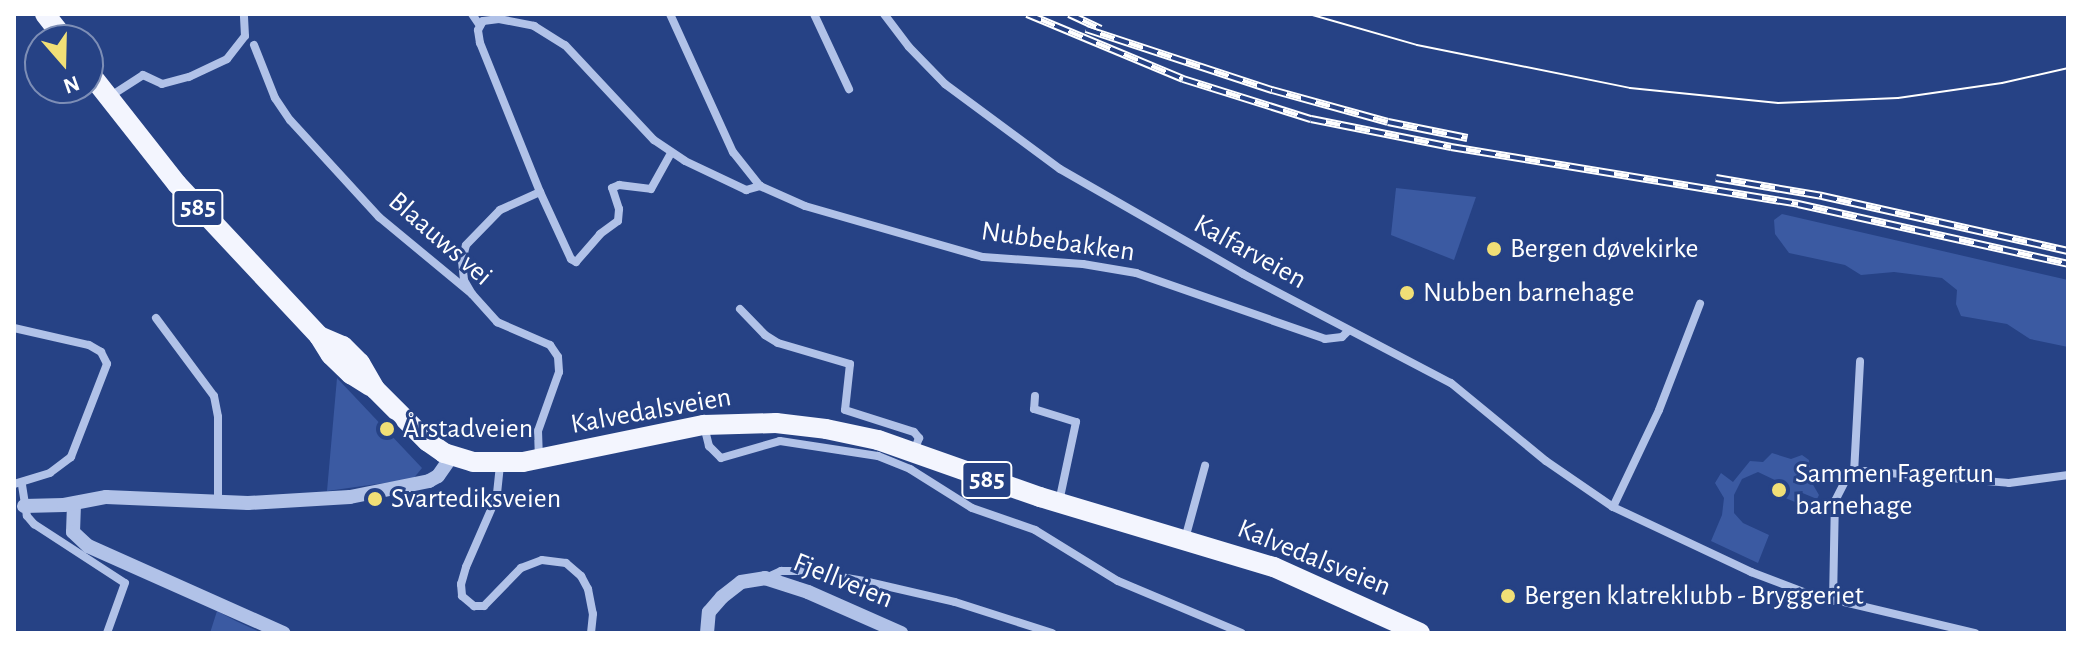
<!DOCTYPE html>
<html>
<head>
<meta charset="utf-8">
<style>
  body { margin:0 }
  #map { position:relative; width:2082px; height:647px; overflow:hidden; background:#264285; font-family:"Alegreya Sans",sans-serif }
  div>[style] { position:absolute }
  .green>* { inset:0; background:#3b5aa2 }
  .minor>* { height:8px; margin:-4px; padding:0 4px; transform-origin:4px; border-radius:4px; background:#b1c2e8 }
  .tertiary>* { height:14px; margin:-7px; padding:0 7px; transform-origin:7px; border-radius:7px; background:#b1c2e8 }
  .primary>* { height:20px; margin:-10px; padding:0 10px; transform-origin:10px; border-radius:10px; background:#f3f5fe }
  .tram>* { height:2px; margin:-1px; padding:0 1px; transform-origin:1px; border-radius:1px; background:#fff }
  .rail>* { height:8px; margin-top:-4px; transform-origin:0; background:repeating-linear-gradient(90deg,#264285 0 15px,#fff 0 30px); box-sizing:border-box; border-block:2px solid #fff }
  .dots>* { width:22px; height:22px; translate:-50% -50%; box-sizing:border-box; border:4px solid #264285; border-radius:50% }
  span { translate:-50% -50%; white-space:nowrap; text-align:center; line-height:1.15; -webkit-text-stroke:6px #264285; paint-order:stroke }
  .shield-label span { padding:2px 6px; background:#264285; border:2px solid; border-radius:6px; -webkit-text-stroke-width:0 }
  .shield-label { font-size:26px; color:#fff; font-weight:700 }
  .street-label { font-size:28px; color:#fff }
  .poi-label { font-size:28px; color:#fff }
  .left { translate:0 -50%; text-align:left }
  .frame { position:absolute; inset:0; border:16px solid #fff; pointer-events:none }
  .north { position:absolute; left:24px; top:24px; width:80px; height:80px; box-sizing:border-box; background:#264285; border:2px solid #7d8eb6; border-radius:50%; rotate:160deg; font-size:22px; font-weight:700; line-height:32px; text-align:center; color:#fff }
  .north::after { content:''; display:block; margin:auto; width:28px; height:36px; background:#f1df76; clip-path:polygon(50% 0,100% 100%,50% 72%,0 100%) }
</style>
</head>
<body>
<div id="map">
  <div class="green">
    <div style="clip-path:polygon(1396px 188px,1476px 197px,1454px 260px,1391px 235px)"></div>
    <div style="clip-path:polygon(1782px 214px,2068px 280px,2068px 347px,2030px 339px,2007px 324px,1961px 316px,1956px 304px,1957px 290px,1942px 278px,1894px 272px,1861px 275px,1845px 265px,1789px 253px,1775px 234px,1774px 220px)"></div>
    <div style="clip-path:polygon(337px 378px,422px 468px,413px 479px,327px 491px)"></div>
    <div style="clip-path:polygon(1772px 453px,1791px 459px,1802px 455px,1809px 460px,1812px 483px,1819px 495px,1817px 499px,1800px 492px,1795px 502px,1783px 497px,1787px 486px,1758px 472px,1742px 479px,1734px 495px,1734px 513px,1743px 523px,1769px 535px,1758px 563px,1711px 541px,1722px 515px,1724px 498px,1715px 483px,1721px 473px,1733px 482px,1750px 461px,1763px 462px)"></div>
    <div style="clip-path:polygon(217px 611px,236px 621px,262px 633px,210px 633px)"></div>
  </div>
  <div class="minor">
    <div style="left:472px;top:14px;width:14px;rotate:56deg"></div>
    <div style="left:670px;top:14px;width:152px;rotate:65.5deg"></div>
    <div style="left:733px;top:152px;width:43px;rotate:51.5deg"></div>
    <div style="left:814px;top:14px;width:83px;rotate:65deg"></div>
    <div style="left:884px;top:14px;width:41px;rotate:52.9deg"></div>
    <div style="left:909px;top:47px;width:52px;rotate:45.8deg"></div>
    <div style="left:945px;top:84px;width:143px;rotate:36.5deg"></div>
    <div style="left:1060px;top:169px;width:211px;rotate:29.8deg"></div>
    <div style="left:1243px;top:274px;width:235px;rotate:27.7deg"></div>
    <div style="left:1451px;top:383px;width:123px;rotate:39.4deg"></div>
    <div style="left:1546px;top:461px;width:81px;rotate:34.5deg"></div>
    <div style="left:1613px;top:507px;width:153px;rotate:25.2deg"></div>
    <div style="left:1751px;top:572px;width:59px;rotate:20.9deg"></div>
    <div style="left:1806px;top:593px;width:174px;rotate:13.3deg"></div>
    <div style="left:254px;top:45px;width:57px;rotate:68.4deg"></div>
    <div style="left:275px;top:98px;width:27px;rotate:56deg"></div>
    <div style="left:290px;top:120px;width:132px;rotate:47.5deg"></div>
    <div style="left:379px;top:217px;width:121px;rotate:39.6deg"></div>
    <div style="left:472px;top:294px;width:38px;rotate:48deg"></div>
    <div style="left:497px;top:322px;width:58px;rotate:23.5deg"></div>
    <div style="left:550px;top:345px;width:14px;rotate:56deg"></div>
    <div style="left:558px;top:357px;width:15px;rotate:86deg"></div>
    <div style="left:559px;top:372px;width:63px;rotate:109.6deg"></div>
    <div style="left:538px;top:431px;width:27px;rotate:88deg"></div>
    <div style="left:109px;top:97px;width:40px;rotate:-32.9deg"></div>
    <div style="left:143px;top:75px;width:21px;rotate:25deg"></div>
    <div style="left:162px;top:84px;width:28px;rotate:-15deg"></div>
    <div style="left:189px;top:77px;width:42px;rotate:-25.3deg"></div>
    <div style="left:227px;top:59px;width:29px;rotate:-52deg"></div>
    <div style="left:245px;top:36px;width:22px;rotate:-93deg"></div>
    <div style="left:540px;top:192px;width:74px;rotate:65.2deg"></div>
    <div style="left:571px;top:259px;width:6px;rotate:31deg"></div>
    <div style="left:576px;top:262px;width:37px;rotate:-49deg"></div>
    <div style="left:600px;top:234px;width:22px;rotate:-36deg"></div>
    <div style="left:618px;top:221px;width:12px;rotate:-85deg"></div>
    <div style="left:619px;top:209px;width:22px;rotate:-108deg"></div>
    <div style="left:612px;top:188px;width:8px;rotate:-23deg"></div>
    <div style="left:619px;top:185px;width:32px;rotate:7deg"></div>
    <div style="left:651px;top:189px;width:41px;rotate:-60.9deg"></div>
    <div style="left:472px;top:294px;width:16px;rotate:-120deg"></div>
    <div style="left:464px;top:280px;width:19px;rotate:-96deg"></div>
    <div style="left:462px;top:261px;width:16px;rotate:-76deg"></div>
    <div style="left:466px;top:245px;width:49px;rotate:-45.8deg"></div>
    <div style="left:500px;top:210px;width:44px;rotate:-24.2deg"></div>
    <div style="left:540px;top:192px;width:161px;rotate:-111.9deg"></div>
    <div style="left:480px;top:43px;width:13px;rotate:-99deg"></div>
    <div style="left:478px;top:30px;width:10px;rotate:-61deg"></div>
    <div style="left:483px;top:21px;width:16px;rotate:-7deg"></div>
    <div style="left:499px;top:19px;width:36px;rotate:11deg"></div>
    <div style="left:534px;top:26px;width:36px;rotate:32deg"></div>
    <div style="left:565px;top:45px;width:130px;rotate:46.9deg"></div>
    <div style="left:654px;top:140px;width:37px;rotate:34deg"></div>
    <div style="left:685px;top:161px;width:68px;rotate:25.4deg"></div>
    <div style="left:746px;top:190px;width:15px;rotate:-16deg"></div>
    <div style="left:760px;top:186px;width:49px;rotate:24deg"></div>
    <div style="left:805px;top:206px;width:185px;rotate:16deg"></div>
    <div style="left:983px;top:257px;width:100px;rotate:4deg"></div>
    <div style="left:1083px;top:264px;width:54px;rotate:9.6deg"></div>
    <div style="left:1136px;top:273px;width:200px;rotate:19.2deg"></div>
    <div style="left:1325px;top:339px;width:17px;rotate:-7deg"></div>
    <div style="left:1342px;top:337px;width:8px;rotate:-45deg"></div>
    <div style="left:740px;top:309px;width:36px;rotate:46deg"></div>
    <div style="left:765px;top:335px;width:15px;rotate:32deg"></div>
    <div style="left:778px;top:343px;width:75px;rotate:16.3deg"></div>
    <div style="left:850px;top:364px;width:46px;rotate:96.2deg"></div>
    <div style="left:845px;top:410px;width:72px;rotate:17.7deg"></div>
    <div style="left:914px;top:432px;width:8px;rotate:50deg"></div>
    <div style="left:919px;top:438px;width:14px;rotate:111deg"></div>
    <div style="left:156px;top:318px;width:97px;rotate:53.4deg"></div>
    <div style="left:214px;top:396px;width:21px;rotate:79deg"></div>
    <div style="left:218px;top:417px;width:84px;rotate:90deg"></div>
    <div style="left:14px;top:328px;width:77px;rotate:12.8deg"></div>
    <div style="left:89px;top:345px;width:14px;rotate:30deg"></div>
    <div style="left:101px;top:352px;width:13px;rotate:63deg"></div>
    <div style="left:107px;top:364px;width:100px;rotate:111.2deg"></div>
    <div style="left:71px;top:457px;width:26px;rotate:143deg"></div>
    <div style="left:50px;top:473px;width:38px;rotate:163deg"></div>
    <div style="left:1035px;top:396px;width:13px;rotate:94deg"></div>
    <div style="left:1034px;top:409px;width:44px;rotate:17.2deg"></div>
    <div style="left:1076px;top:422px;width:82px;rotate:102deg"></div>
    <div style="left:704px;top:426px;width:21px;rotate:76deg"></div>
    <div style="left:709px;top:446px;width:17px;rotate:45deg"></div>
    <div style="left:721px;top:458px;width:61px;rotate:-16.1deg"></div>
    <div style="left:780px;top:441px;width:99px;rotate:8.7deg"></div>
    <div style="left:878px;top:456px;width:35px;rotate:22deg"></div>
    <div style="left:910px;top:469px;width:73px;rotate:32.2deg"></div>
    <div style="left:972px;top:508px;width:67px;rotate:19.2deg"></div>
    <div style="left:1035px;top:530px;width:97px;rotate:31.6deg"></div>
    <div style="left:1118px;top:581px;width:134px;rotate:22.8deg"></div>
    <div style="left:500px;top:465px;width:31px;rotate:96deg"></div>
    <div style="left:497px;top:496px;width:77px;rotate:113.6deg"></div>
    <div style="left:466px;top:567px;width:18px;rotate:106deg"></div>
    <div style="left:461px;top:584px;width:12px;rotate:85deg"></div>
    <div style="left:462px;top:596px;width:16px;rotate:40deg"></div>
    <div style="left:474px;top:606px;width:10px"></div>
    <div style="left:484px;top:606px;width:53px;rotate:-45.8deg"></div>
    <div style="left:521px;top:568px;width:22px;rotate:-21deg"></div>
    <div style="left:542px;top:560px;width:24px;rotate:7deg"></div>
    <div style="left:566px;top:563px;width:20px;rotate:41deg"></div>
    <div style="left:581px;top:576px;width:15px;rotate:62deg"></div>
    <div style="left:588px;top:589px;width:25px;rotate:79deg"></div>
    <div style="left:593px;top:614px;width:19px;rotate:96deg"></div>
    <div style="left:1854px;top:473px;width:112px;rotate:-86.9deg"></div>
    <div style="left:22px;top:485px;width:31px;rotate:81deg"></div>
    <div style="left:27px;top:516px;width:11px;rotate:49deg"></div>
    <div style="left:34px;top:524px;width:108px;rotate:33deg"></div>
    <div style="left:125px;top:583px;width:53px;rotate:109.8deg"></div>
    <div style="left:1613px;top:507px;width:107px;rotate:-64.6deg"></div>
    <div style="left:1659px;top:410px;width:114px;rotate:-68.9deg"></div>
    <div style="left:1185px;top:539px;width:76px;rotate:-74.7deg"></div>
    <div style="left:766px;top:578px;width:17px;rotate:-25deg"></div>
    <div style="left:781px;top:571px;width:24px"></div>
    <div style="left:805px;top:571px;width:60px;rotate:9.6deg"></div>
    <div style="left:864px;top:581px;width:93px;rotate:13deg"></div>
    <div style="left:955px;top:602px;width:102px;rotate:17.7deg"></div>
    <div style="left:1833px;top:601px;width:100px;rotate:-88.9deg"></div>
    <div style="left:1835px;top:501px;width:28px;rotate:-63deg"></div>
    <div style="left:1848px;top:476px;width:17px;rotate:-17deg"></div>
    <div style="left:1864px;top:471px;width:145px;rotate:4.7deg"></div>
    <div style="left:2009px;top:483px;width:60px;rotate:-7.7deg"></div>
  </div>
  <div class="tertiary">
    <div style="left:74px;top:504px;width:28px;rotate:92deg"></div>
    <div style="left:73px;top:532px;width:21px;rotate:43deg"></div>
    <div style="left:88px;top:546px;width:214px;rotate:24deg"></div>
    <div style="left:24px;top:506px;width:40px;rotate:-1.4deg"></div>
    <div style="left:64px;top:505px;width:43px;rotate:-10.8deg"></div>
    <div style="left:106px;top:497px;width:142px;rotate:2.4deg"></div>
    <div style="left:248px;top:503px;width:102px;rotate:-3.4deg"></div>
    <div style="left:350px;top:497px;width:81px;rotate:-11.4deg"></div>
    <div style="left:429px;top:481px;width:10px;rotate:-29deg"></div>
    <div style="left:438px;top:476px;width:24px;rotate:-55deg"></div>
    <div style="left:707px;top:633px;width:21px;rotate:-85deg"></div>
    <div style="left:709px;top:612px;width:20px;rotate:-49deg"></div>
    <div style="left:722px;top:597px;width:24px;rotate:-38deg"></div>
    <div style="left:741px;top:582px;width:24px;rotate:-9deg"></div>
    <div style="left:765px;top:578px;width:45px;rotate:18deg"></div>
    <div style="left:808px;top:592px;width:102px;rotate:23.8deg"></div>
  </div>
  <div class="primary">
    <div style="left:45px;top:14px;width:33px;rotate:52deg"></div>
    <div style="left:88px;top:71px;width:144px;rotate:51.8deg"></div>
    <div style="left:177px;top:184px;width:208px;rotate:46.9deg"></div>
    <div style="left:319px;top:336px;width:22px;rotate:58deg"></div>
    <div style="left:331px;top:355px;width:28px;rotate:44deg"></div>
    <div style="left:351px;top:374px;width:22px;rotate:32deg"></div>
    <div style="left:319px;top:336px;width:26px;rotate:23deg"></div>
    <div style="left:343px;top:346px;width:24px;rotate:45deg"></div>
    <div style="left:360px;top:363px;width:30px;rotate:60deg"></div>
    <div style="left:375px;top:389px;width:74px;rotate:45deg"></div>
    <div style="left:427px;top:441px;width:21px;rotate:35deg"></div>
    <div style="left:444px;top:453px;width:30px;rotate:17deg"></div>
    <div style="left:473px;top:462px;width:50px"></div>
    <div style="left:523px;top:462px;width:185px;rotate:-11.6deg"></div>
    <div style="left:704px;top:425px;width:72px;rotate:-1.6deg"></div>
    <div style="left:776px;top:423px;width:50px;rotate:6.8deg"></div>
    <div style="left:826px;top:429px;width:53px;rotate:11.9deg"></div>
    <div style="left:878px;top:440px;width:172px;rotate:19.4deg"></div>
    <div style="left:1040px;top:497px;width:244px;rotate:16.7deg"></div>
    <div style="left:1274px;top:567px;width:160px;rotate:24.3deg"></div>
  </div>
  <div class="tram">
    <div style="left:1309px;top:14px;width:112px;rotate:16deg"></div>
    <div style="left:1417px;top:45px;width:217px;rotate:11.4deg"></div>
    <div style="left:1630px;top:88px;width:149px;rotate:5.8deg"></div>
    <div style="left:1778px;top:103px;width:120px;rotate:-2.4deg"></div>
    <div style="left:1898px;top:98px;width:105px;rotate:-8.2deg"></div>
    <div style="left:2002px;top:83px;width:68px;rotate:-12.8deg"></div>
  </div>
  <div class="rail">
    <div style="left:1027px;top:14px;width:169px;rotate:22.6deg"></div>
    <div style="left:1183px;top:79px;width:134px;rotate:17.4deg"></div>
    <div style="left:1311px;top:119px;width:143px;rotate:11.3deg"></div>
    <div style="left:1451px;top:147px;width:352px;rotate:9.3deg"></div>
    <div style="left:1798px;top:204px;width:277px;rotate:12.5deg"></div>
    <div style="left:1069px;top:14px;width:35px;rotate:25deg"></div>
    <div style="left:1086px;top:29px;width:196px;rotate:18.2deg"></div>
    <div style="left:1272px;top:90px;width:120px;rotate:15.4deg"></div>
    <div style="left:1388px;top:122px;width:81px;rotate:11.4deg"></div>
    <div style="left:1716px;top:178px;width:108px;rotate:9.6deg"></div>
    <div style="left:1822px;top:196px;width:252px;rotate:12.6deg"></div>
  </div>
  <div class="dots">
    <div style="left:1494px;top:249px;background:#f1df76"></div>
    <div style="left:1407px;top:293px;background:#f1df76"></div>
    <div style="left:387px;top:429px;background:#f1df76"></div>
    <div style="left:1779px;top:490px;background:#f1df76"></div>
    <div style="left:375px;top:499px;background:#f1df76"></div>
    <div style="left:1508px;top:596px;background:#f1df76"></div>
  </div>
  <div class="shield-label">
    <span style="left:198px;top:208px">585</span>
    <span style="left:987px;top:480px">585</span>
  </div>
  <div class="street-label">
    <span style="left:440px;top:239px;rotate:41deg">Blaauws vei</span>
    <span style="left:1058px;top:242px;rotate:8deg">Nubbebakken</span>
    <span style="left:1250px;top:252px;rotate:29deg">Kalfarveien</span>
    <span style="left:651px;top:411px;rotate:-10deg">Kalvedalsveien</span>
    <span style="left:1314px;top:558px;rotate:22deg">Kalvedalsveien</span>
    <span style="left:843px;top:581px;rotate:22deg">Fjellveien</span>
  </div>
  <div class="poi-label">
    <span class="left" style="left:1510px;top:249px">Bergen døvekirke</span>
    <span class="left" style="left:1423px;top:293px">Nubben barnehage</span>
    <span class="left" style="left:403px;top:429px">Årstadveien</span>
    <span class="left" style="left:1795px;top:490px">Sammen Fagertun<br>barnehage</span>
    <span class="left" style="left:391px;top:499px">Svartediksveien</span>
    <span class="left" style="left:1524px;top:596px">Bergen klatreklubb - Bryggeriet</span>
  </div>
  <div class="frame"></div>
  <div class="north">N</div>
</div>
</body>
</html>
